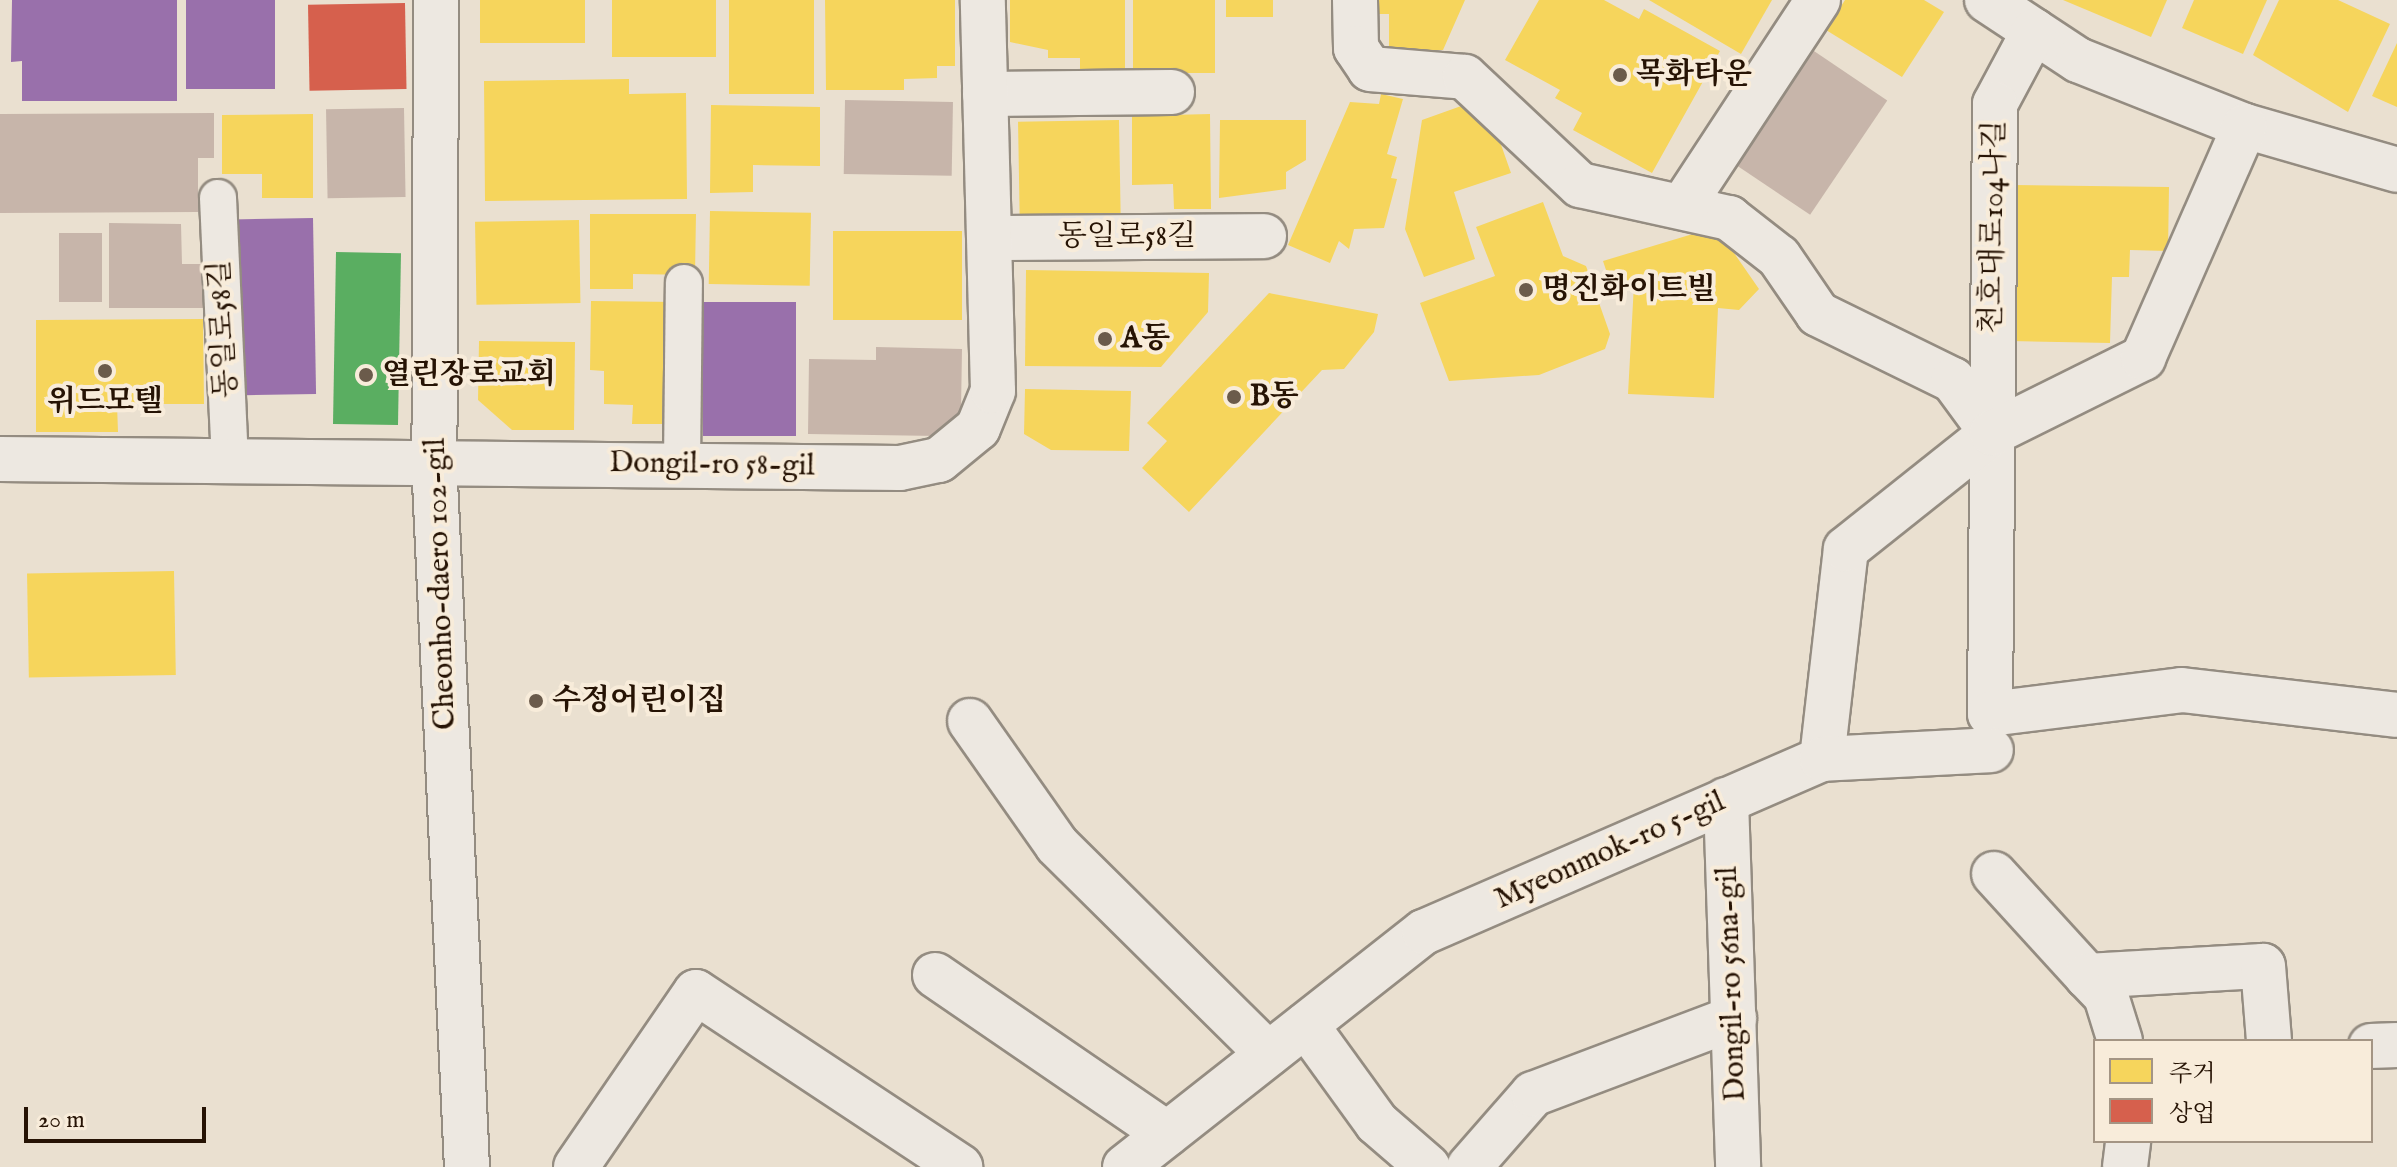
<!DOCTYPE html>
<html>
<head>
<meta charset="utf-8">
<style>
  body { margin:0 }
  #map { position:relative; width:2397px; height:1167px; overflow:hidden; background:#eae0d0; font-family:"IM FELL English","Noto Serif KR",serif }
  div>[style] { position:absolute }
  .homes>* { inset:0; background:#f6d55c; transform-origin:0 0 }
  .shops>* { inset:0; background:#d6604d; transform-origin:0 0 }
  .offices>* { inset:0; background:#9970ab; transform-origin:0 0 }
  .public>* { inset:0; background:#5aae61; transform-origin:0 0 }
  .building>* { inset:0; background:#c7b5aa; transform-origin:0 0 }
  .roads { filter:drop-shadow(2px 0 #948c81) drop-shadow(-2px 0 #948c81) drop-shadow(0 2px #948c81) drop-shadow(0 -2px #948c81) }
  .lane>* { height:36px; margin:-18px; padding:0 18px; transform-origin:18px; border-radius:18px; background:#ede8e1 }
  .street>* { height:44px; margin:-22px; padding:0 22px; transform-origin:22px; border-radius:22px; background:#ede8e1 }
  .dots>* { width:22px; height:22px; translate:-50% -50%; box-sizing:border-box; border:4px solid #f8ecda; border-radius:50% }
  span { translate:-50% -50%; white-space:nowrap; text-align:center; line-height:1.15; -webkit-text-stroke:8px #f8ecda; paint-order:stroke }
  .poi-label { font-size:30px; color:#261304; font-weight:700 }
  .left { translate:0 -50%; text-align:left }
  .street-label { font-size:30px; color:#261304 }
  .legend { position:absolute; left:2093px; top:1039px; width:280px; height:104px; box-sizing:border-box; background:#f8ecda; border:2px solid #a49584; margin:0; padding:10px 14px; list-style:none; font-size:24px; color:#261304 }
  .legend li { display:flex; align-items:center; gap:16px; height:40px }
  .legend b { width:40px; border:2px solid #a49584 }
  .scale { position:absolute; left:24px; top:1107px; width:182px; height:36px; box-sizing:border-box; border:4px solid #261304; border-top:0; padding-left:10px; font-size:24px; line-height:28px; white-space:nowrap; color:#261304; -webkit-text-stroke:6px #f8ecda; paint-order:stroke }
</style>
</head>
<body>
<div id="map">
  <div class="homes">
    <div style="left:480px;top:0;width:105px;height:43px"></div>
    <div style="left:612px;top:0;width:104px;height:57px"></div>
    <div style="left:729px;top:0;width:85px;height:94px"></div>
    <div style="clip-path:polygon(825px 0,955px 0,955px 66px,937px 66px,937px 78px,904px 79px,904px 90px,826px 90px)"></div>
    <div style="clip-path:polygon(1010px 0,1125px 0,1125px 72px,1080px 72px,1080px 58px,1048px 58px,1048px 50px,1010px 42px)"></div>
    <div style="left:1133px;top:0;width:82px;height:73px"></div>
    <div style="left:1226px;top:0;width:47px;height:17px"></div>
    <div style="clip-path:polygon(1379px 0,1465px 0,1443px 50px,1389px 50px,1389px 14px,1379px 14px)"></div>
    <div style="clip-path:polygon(1539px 0,1604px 0,1639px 19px,1644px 9px,1720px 51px,1652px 173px,1573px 130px,1582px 113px,1555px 98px,1560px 90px,1505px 60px)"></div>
    <div style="clip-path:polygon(1649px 0,1772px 0,1741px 54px)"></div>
    <div style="clip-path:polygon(1845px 0,1924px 0,1944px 12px,1902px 77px,1826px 30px)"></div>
    <div style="clip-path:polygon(2063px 0,2167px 0,2151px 37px)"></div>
    <div style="clip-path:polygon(2194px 0,2267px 0,2243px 54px,2182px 28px)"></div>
    <div style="clip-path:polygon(2279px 0,2338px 0,2390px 24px,2348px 112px,2253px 55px)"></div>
    <div style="clip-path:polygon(2397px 43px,2397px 107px,2372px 96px)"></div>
    <div style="clip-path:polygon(629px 79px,629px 94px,686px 93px,687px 199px,485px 201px,484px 81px)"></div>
    <div style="clip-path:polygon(1381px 94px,1403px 99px,1387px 154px,1397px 157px,1391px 178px,1397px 179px,1384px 228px,1354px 229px,1349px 249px,1339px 241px,1330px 263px,1288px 245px,1350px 102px,1379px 104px)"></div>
    <div style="clip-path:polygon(711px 105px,820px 107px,820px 166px,753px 165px,753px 192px,710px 193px)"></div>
    <div style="clip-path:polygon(1464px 105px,1499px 139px,1511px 173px,1454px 192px,1475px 259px,1424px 277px,1405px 229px,1422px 120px)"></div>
    <div style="clip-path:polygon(313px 114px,313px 198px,262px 198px,262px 174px,222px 174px,222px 115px)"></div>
    <div style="clip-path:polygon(1210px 114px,1211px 209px,1174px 209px,1173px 184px,1132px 185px,1132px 116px)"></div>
    <div style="left:1119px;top:120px;width:102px;height:101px;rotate:89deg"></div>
    <div style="clip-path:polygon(1220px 120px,1306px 120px,1306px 160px,1286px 172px,1286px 189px,1219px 198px)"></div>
    <div style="clip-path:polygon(2013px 185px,2169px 187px,2168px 251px,2130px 250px,2129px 277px,2112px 277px,2110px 343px,2010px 341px)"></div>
    <div style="clip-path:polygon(1543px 202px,1563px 256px,1586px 266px,1610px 334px,1605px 349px,1539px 375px,1449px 381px,1420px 303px,1495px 276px,1476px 227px)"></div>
    <div style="left:710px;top:211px;width:101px;height:73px;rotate:1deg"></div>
    <div style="clip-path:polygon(590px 214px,696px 214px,695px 275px,633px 274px,633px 289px,590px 289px)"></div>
    <div style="left:579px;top:220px;width:83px;height:104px;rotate:89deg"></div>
    <div style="clip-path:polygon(1716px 227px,1759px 289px,1739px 310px,1718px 308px,1714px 398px,1628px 394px,1634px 284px,1610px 282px,1603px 261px)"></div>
    <div style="left:833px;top:231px;width:129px;height:89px"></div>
    <div style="clip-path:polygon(1026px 270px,1209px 273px,1208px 312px,1161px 367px,1025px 366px)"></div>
    <div style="clip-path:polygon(1269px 293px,1378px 314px,1374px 332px,1344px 369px,1322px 370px,1189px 512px,1142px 468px,1167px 441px,1147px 423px)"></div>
    <div style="clip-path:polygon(591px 301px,678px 302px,674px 424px,632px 424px,633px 405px,604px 404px,604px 371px,590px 370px)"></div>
    <div style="clip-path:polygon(203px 319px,204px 404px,117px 404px,118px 432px,36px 432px,36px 320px)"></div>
    <div style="clip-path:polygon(479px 341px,575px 342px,574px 430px,512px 430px,478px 400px)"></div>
    <div style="clip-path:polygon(1025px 389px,1131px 391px,1129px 451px,1051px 450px,1024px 434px)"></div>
    <div style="left:174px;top:571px;width:104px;height:147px;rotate:89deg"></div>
  </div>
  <div class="shops">
    <div style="left:405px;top:3px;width:86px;height:97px;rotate:89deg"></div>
  </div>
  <div class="offices">
    <div style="clip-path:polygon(12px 0,177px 0,177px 101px,22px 101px,22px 61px,11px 62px)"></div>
    <div style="left:186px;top:0;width:89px;height:89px"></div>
    <div style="left:313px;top:218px;width:176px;height:81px;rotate:89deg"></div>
    <div style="left:703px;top:302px;width:93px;height:134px"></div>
  </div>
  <div class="public">
    <div style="left:336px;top:252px;width:65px;height:172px;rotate:1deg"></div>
  </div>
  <div class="building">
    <div style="left:1811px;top:49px;width:92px;height:138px;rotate:34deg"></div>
    <div style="left:845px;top:100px;width:108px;height:74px;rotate:1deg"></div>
    <div style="left:404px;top:108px;width:89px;height:78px;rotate:89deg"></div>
    <div style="clip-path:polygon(214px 113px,214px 158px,198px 158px,198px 212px,0 213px,0 114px)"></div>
    <div style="clip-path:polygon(109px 223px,181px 224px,182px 264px,204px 264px,204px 308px,109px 308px)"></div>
    <div style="left:59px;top:233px;width:43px;height:69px"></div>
    <div style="clip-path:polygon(876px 347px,962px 349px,961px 410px,938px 436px,808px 434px,809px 359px,876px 360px)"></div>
  </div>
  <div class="roads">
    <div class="lane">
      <div style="left:218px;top:198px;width:262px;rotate:87.4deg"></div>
      <div style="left:682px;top:464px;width:181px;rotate:-89.4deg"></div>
    </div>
    <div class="street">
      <div style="left:436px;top:0;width:460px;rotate:90.2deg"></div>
      <div style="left:434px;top:460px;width:708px;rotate:87.33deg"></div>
      <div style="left:1355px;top:0;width:48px;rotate:88.8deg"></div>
      <div style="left:1356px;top:48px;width:25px;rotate:56deg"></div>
      <div style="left:1370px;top:69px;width:95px;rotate:4.8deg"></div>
      <div style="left:1465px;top:77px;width:158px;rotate:43.2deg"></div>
      <div style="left:1580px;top:185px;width:153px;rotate:12.5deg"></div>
      <div style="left:1729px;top:218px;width:63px;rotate:38deg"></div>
      <div style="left:1779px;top:257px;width:69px;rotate:55.6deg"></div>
      <div style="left:1818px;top:314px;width:150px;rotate:26.1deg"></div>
      <div style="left:1953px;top:380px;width:66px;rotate:53.7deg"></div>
      <div style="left:1987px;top:0;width:109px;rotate:33.4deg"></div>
      <div style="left:2078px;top:60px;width:180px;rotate:21.6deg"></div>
      <div style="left:2245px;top:126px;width:158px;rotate:16.1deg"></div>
      <div style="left:2034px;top:31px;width:83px;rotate:118.1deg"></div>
      <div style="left:1995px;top:104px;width:610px;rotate:90.47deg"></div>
      <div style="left:1990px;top:714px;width:193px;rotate:-7.1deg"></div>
      <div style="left:2182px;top:690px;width:216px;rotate:6.6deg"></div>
      <div style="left:985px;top:94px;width:187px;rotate:-0.6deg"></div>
      <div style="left:1684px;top:204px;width:244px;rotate:-56.7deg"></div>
      <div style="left:990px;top:238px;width:274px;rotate:-0.4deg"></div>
      <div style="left:0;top:459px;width:900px;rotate:0.57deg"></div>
      <div style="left:900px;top:468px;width:40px;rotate:-12deg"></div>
      <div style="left:939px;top:460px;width:50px;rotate:-39.4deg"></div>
      <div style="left:978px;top:428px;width:40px;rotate:-68deg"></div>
      <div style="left:993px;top:391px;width:391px;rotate:-91.5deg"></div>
      <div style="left:970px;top:721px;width:151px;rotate:54.9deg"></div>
      <div style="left:1057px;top:845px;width:297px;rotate:44.7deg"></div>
      <div style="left:1822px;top:759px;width:211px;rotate:-83.5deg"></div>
      <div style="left:1846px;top:549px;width:186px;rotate:-38.5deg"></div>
      <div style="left:1992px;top:433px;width:169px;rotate:-26.4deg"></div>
      <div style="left:2143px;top:358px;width:253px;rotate:-66.3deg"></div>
      <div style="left:1726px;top:800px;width:367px;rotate:88.1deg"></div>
      <div style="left:1994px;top:874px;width:138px;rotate:47.6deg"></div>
      <div style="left:2087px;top:976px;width:176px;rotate:-3.3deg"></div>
      <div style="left:2263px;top:966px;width:75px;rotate:85.4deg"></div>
      <div style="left:935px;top:975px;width:281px;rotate:34.4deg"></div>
      <div style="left:2087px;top:976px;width:28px;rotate:46deg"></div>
      <div style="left:2106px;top:996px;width:47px;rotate:72.7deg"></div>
      <div style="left:1306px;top:1025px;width:121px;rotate:54.1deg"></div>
      <div style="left:1377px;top:1123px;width:67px;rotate:40.8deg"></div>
      <div style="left:2371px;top:1046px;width:26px;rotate:-2deg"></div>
      <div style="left:576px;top:1167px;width:212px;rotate:-55.6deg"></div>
      <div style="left:696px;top:992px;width:317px;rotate:33.5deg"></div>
      <div style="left:1125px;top:1167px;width:380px;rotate:-38.2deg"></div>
      <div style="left:1424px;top:932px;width:434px;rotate:-23.5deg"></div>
      <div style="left:1822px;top:759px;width:169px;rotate:-3deg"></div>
      <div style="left:1469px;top:1167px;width:97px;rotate:-48.8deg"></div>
      <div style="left:1533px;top:1094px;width:215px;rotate:-20.7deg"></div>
      <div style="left:2125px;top:1167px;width:26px;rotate:-83deg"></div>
    </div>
  </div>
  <div class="dots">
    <div style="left:1620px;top:75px;background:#6b5b4b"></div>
    <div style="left:1526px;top:290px;background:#6b5b4b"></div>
    <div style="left:1105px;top:339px;background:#6b5b4b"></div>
    <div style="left:105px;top:371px;background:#6b5b4b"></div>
    <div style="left:366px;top:375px;background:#6b5b4b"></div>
    <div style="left:1234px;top:397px;background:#6b5b4b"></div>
    <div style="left:536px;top:701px;background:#6b5b4b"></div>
  </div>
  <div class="poi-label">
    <span class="left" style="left:1636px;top:75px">목화타운</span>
    <span class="left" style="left:1542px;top:290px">명진화이트빌</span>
    <span class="left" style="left:1121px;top:339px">A동</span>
    <span class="left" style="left:382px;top:375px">열린장로교회</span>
    <span class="left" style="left:1250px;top:397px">B동</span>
    <span style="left:105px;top:402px">위드모텔</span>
    <span class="left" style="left:552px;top:701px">수정어린이집</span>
  </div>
  <div class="street-label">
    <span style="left:1994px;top:227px;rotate:-89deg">천호대로104나길</span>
    <span style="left:1127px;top:237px">동일로58길</span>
    <span style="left:224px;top:329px;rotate:-93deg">동일로58길</span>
    <span style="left:712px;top:465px;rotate:1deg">Dongil-ro 58-gil</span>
    <span style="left:441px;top:584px;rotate:-92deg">Cheonho-daero 102-gil</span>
    <span style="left:1610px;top:851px;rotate:-24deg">Myeonmok-ro 5-gil</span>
    <span style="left:1732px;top:984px;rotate:-92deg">Dongil-ro 56na-gil</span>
  </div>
  <ul class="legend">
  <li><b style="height:22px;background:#f6d55c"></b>주거</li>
  <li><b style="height:22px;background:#d6604d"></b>상업</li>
  </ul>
  <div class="scale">20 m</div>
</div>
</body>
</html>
